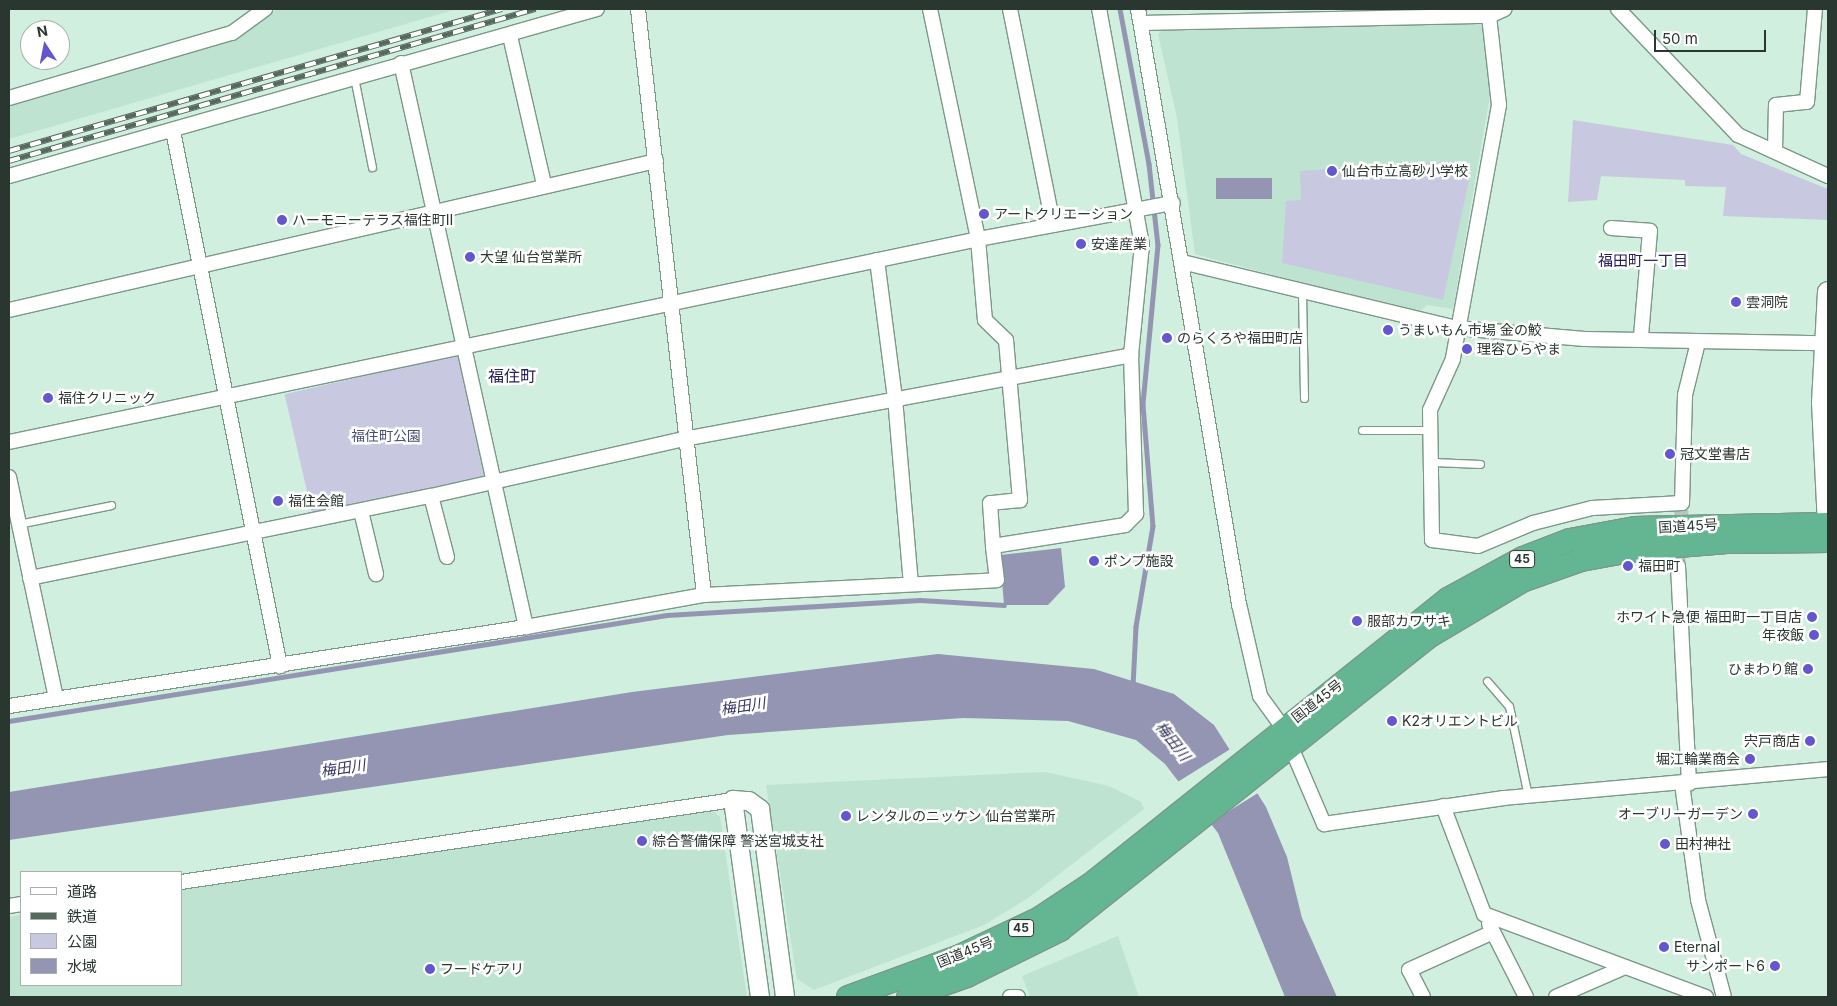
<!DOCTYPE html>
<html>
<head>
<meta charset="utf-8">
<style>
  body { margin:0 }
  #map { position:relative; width:1837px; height:1006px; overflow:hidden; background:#d0efdf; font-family:Inter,"Noto Sans JP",sans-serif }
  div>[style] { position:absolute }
  .built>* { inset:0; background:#bee3d0 }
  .green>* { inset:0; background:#c8c9e0; transform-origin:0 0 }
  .water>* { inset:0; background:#9495b3; transform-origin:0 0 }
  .pier>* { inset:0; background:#d0efdf; transform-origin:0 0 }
  .stream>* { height:4.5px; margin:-2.25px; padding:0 2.25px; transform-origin:2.25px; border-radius:2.25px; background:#9495b3 }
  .minor-tunnel>* { height:14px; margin-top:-7px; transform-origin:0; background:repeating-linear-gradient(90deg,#afcabc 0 14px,transparent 0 21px) }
  .roads { filter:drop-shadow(1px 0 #7c9889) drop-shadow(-1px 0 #7c9889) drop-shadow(0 1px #7c9889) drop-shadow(0 -1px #7c9889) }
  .service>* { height:7px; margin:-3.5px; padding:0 3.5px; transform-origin:3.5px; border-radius:3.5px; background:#fff }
  .minor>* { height:14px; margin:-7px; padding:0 7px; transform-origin:7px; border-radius:7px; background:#fff }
  .tertiary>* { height:18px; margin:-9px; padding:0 9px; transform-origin:9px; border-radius:9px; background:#fff }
  .secondary>* { height:20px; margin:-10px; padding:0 10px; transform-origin:10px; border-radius:10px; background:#fff }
  .trunk>* { height:22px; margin:-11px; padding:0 11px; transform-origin:11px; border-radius:11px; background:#64b693 }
  .rail>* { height:5.5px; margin-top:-2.75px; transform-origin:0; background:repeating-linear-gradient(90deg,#fff 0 11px,#57685f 0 22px); box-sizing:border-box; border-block:1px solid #57685f }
  .dots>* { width:14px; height:14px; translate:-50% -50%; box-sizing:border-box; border:2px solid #fff; border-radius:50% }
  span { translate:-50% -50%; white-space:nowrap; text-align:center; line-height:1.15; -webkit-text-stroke:5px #fff; paint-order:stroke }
  .shield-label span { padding:1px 4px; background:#fff; border:1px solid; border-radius:4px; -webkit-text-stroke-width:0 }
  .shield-label { font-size:12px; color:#2a3630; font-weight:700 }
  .poi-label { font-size:14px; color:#2a3630 }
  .left { translate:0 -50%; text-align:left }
  .right { translate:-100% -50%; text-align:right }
  .park-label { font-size:14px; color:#4d4d7a }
  .street-label { font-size:14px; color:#2a3630 }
  .neighbourhood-label { font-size:15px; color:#27215b }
  .water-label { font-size:15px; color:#36345f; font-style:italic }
  .quarter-label { font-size:16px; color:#27215b }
  .frame { position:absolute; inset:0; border:10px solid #2a3630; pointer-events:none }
  .legend { position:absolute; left:20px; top:871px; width:162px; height:115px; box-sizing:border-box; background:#fff; border:1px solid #aaafac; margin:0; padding:6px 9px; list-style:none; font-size:15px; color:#2a3630 }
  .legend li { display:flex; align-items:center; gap:10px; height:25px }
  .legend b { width:25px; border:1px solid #aaafac }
  .north { position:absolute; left:20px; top:20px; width:50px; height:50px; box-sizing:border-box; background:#fff; border:1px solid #aaafac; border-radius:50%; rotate:349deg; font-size:14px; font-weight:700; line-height:20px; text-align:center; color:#2a3630 }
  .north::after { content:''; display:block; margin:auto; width:18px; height:22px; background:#6356ce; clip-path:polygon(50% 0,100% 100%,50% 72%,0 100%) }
  .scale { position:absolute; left:1654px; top:30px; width:112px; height:22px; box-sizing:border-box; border:2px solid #2a3630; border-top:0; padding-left:6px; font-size:15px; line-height:18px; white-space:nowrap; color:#2a3630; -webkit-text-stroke:4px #fff; paint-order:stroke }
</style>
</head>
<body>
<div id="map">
  <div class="built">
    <div style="clip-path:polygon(277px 9px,457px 9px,9px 139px,9px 105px,239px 37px)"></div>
    <div style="clip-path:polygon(1485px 23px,1490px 95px,1453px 309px,1427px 305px,1417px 314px,1195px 254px,1177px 118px,1158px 34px,1162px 31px)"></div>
    <div style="clip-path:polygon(1045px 772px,1109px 786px,1141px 802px,1144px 809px,1028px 898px,984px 925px,814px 990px,797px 979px,766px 785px)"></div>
    <div style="clip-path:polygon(711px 809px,720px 817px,747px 997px,9px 997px,9px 917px,21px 915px,21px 985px,181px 985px,181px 890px)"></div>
    <div style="clip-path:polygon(1118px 936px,1139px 997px,1030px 997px,1022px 976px)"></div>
  </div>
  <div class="green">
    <div style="clip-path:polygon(1573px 120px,1733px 145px,1741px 154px,1828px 189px,1828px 220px,1723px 216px,1726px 187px,1685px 186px,1685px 180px,1601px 176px,1597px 200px,1568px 202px)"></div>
    <div style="clip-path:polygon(1455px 161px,1470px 176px,1443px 300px,1282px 263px,1286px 201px,1301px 200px,1300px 171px)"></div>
    <div style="left:459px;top:354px;width:129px;height:179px;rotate:77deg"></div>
  </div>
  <div class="water">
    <div style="left:1272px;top:178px;width:21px;height:56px;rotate:90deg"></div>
    <div style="clip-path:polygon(1061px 548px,1065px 587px,1048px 605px,1004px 605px,1000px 555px)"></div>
    <div style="clip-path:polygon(938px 654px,1094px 669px,1174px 694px,1214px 725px,1266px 807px,1287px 857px,1302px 918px,1337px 997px,1285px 997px,1218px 833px,1165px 764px,1136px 740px,1068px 721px,963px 718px,728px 735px,9px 840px,9px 792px,632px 692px)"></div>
  </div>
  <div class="pier">
    <div style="left:1232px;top:748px;width:52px;height:66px;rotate:58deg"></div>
  </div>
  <div class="stream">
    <div style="left:1120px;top:9px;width:158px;rotate:79.4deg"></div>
    <div style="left:1149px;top:164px;width:81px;rotate:83.7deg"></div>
    <div style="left:1158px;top:245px;width:161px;rotate:95.4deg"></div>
    <div style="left:1143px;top:405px;width:121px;rotate:85.3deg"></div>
    <div style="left:1153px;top:526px;width:102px;rotate:99.6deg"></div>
    <div style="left:1136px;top:627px;width:60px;rotate:92.9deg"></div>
    <div style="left:9px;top:721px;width:666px;rotate:-9.15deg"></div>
    <div style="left:667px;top:615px;width:253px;rotate:-3.4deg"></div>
    <div style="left:920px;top:600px;width:84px;rotate:3.4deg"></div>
  </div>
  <div class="minor-tunnel">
    <div style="left:1678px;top:566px;width:63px;rotate:-86.4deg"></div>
  </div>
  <div class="roads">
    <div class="service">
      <div style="left:354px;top:77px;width:92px;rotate:78.7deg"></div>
      <div style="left:1302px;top:292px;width:106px;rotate:88.9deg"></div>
      <div style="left:1362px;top:430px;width:68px"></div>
      <div style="left:1433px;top:462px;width:47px;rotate:2.4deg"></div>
      <div style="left:18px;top:524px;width:95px;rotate:-11.5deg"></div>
      <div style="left:1487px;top:681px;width:33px;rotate:49deg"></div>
      <div style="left:1509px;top:706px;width:92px;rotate:78.1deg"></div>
    </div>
    <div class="minor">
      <div style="left:638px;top:9px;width:590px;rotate:83.57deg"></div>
      <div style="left:930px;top:9px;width:235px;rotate:78.2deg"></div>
      <div style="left:978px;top:239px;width:198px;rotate:-10.5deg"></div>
      <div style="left:1010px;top:9px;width:220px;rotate:78.7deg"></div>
      <div style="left:1138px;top:9px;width:604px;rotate:80.37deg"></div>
      <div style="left:1239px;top:604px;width:94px;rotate:77.1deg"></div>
      <div style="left:1260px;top:696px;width:39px;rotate:54deg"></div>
      <div style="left:1489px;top:9px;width:7px;rotate:90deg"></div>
      <div style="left:1489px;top:16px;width:17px;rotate:-24deg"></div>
      <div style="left:1618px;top:9px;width:174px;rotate:46.4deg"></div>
      <div style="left:1738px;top:135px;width:99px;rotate:24.5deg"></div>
      <div style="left:1141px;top:23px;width:348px;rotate:-1.2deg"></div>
      <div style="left:1489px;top:16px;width:90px;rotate:83.6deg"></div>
      <div style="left:1499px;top:105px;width:258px;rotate:100.3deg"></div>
      <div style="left:1453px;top:359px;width:56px;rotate:114.3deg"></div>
      <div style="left:1430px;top:410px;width:130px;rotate:89.1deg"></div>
      <div style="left:1432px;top:540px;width:46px;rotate:7.4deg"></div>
      <div style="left:1478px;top:546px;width:60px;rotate:-22.7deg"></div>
      <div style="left:1533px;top:523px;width:61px;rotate:-14.3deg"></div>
      <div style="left:1592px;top:508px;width:90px;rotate:-3.2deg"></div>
      <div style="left:1682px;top:503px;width:108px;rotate:-88.4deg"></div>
      <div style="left:1685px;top:395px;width:55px;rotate:-76.2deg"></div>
      <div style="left:510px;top:36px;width:152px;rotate:77.1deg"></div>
      <div style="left:401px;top:63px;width:578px;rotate:77.5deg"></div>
      <div style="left:9px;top:98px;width:232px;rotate:-16.3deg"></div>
      <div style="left:232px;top:33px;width:41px;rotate:-36deg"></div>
      <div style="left:173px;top:131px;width:546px;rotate:78.69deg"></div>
      <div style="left:1775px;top:151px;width:46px;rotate:-88.8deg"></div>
      <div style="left:1776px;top:105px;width:31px;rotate:-6deg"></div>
      <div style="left:1807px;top:102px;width:93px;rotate:-85.1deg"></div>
      <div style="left:9px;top:176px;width:611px;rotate:-15.86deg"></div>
      <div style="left:1611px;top:228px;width:39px;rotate:4deg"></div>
      <div style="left:1650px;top:231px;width:106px;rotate:94.9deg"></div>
      <div style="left:877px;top:260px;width:139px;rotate:82.6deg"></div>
      <div style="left:895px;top:398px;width:186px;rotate:85.1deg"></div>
      <div style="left:1182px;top:262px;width:283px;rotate:13.5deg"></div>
      <div style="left:1457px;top:328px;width:128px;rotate:4.9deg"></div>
      <div style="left:1585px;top:339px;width:238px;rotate:1deg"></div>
      <div style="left:9px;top:310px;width:664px;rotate:-12.97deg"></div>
      <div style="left:9px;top:442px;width:990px;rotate:-11.83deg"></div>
      <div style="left:978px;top:239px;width:81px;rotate:85.1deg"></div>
      <div style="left:985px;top:320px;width:29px;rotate:44deg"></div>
      <div style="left:1006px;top:340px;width:161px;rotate:85deg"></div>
      <div style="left:1020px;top:500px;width:30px;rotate:174deg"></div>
      <div style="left:990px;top:503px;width:43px;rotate:86deg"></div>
      <div style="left:9px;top:477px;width:227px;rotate:78deg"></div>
      <div style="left:431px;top:496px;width:63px;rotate:75.3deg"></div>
      <div style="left:361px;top:511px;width:65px;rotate:76.6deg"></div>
      <div style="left:1678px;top:566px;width:218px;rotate:87.1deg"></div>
      <div style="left:30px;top:578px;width:409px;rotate:-11.6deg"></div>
      <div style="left:431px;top:496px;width:264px;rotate:-12.7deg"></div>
      <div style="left:689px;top:438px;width:450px;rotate:-10.6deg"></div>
      <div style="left:9px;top:706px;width:523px;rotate:-8.69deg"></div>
      <div style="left:526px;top:627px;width:181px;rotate:-10.2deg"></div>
      <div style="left:704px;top:595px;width:293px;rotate:-2.9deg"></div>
      <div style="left:997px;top:580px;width:34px;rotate:-97deg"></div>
      <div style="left:993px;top:546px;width:134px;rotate:-9deg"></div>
      <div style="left:1125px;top:525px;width:16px;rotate:-45deg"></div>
      <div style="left:1136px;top:514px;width:159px;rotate:-91.8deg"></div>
      <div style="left:1131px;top:355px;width:111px;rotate:-84.3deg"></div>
      <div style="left:1142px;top:245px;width:240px;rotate:-100.3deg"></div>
      <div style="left:1291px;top:747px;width:84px;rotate:66.8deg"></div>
      <div style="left:1324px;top:824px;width:182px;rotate:-8.2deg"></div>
      <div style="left:1504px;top:798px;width:325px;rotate:-5.1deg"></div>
      <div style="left:1682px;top:784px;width:117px;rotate:82.1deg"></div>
      <div style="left:1698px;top:900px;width:100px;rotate:75deg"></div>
      <div style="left:1443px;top:806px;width:116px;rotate:69.2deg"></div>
      <div style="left:1484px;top:914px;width:237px;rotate:20.5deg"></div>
      <div style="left:181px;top:882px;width:558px;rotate:-8.45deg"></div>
      <div style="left:9px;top:906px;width:12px;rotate:-9deg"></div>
      <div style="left:1489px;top:924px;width:82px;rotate:63.1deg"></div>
      <div style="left:1010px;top:997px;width:8px"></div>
      <div style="left:1423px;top:997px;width:30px;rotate:-117deg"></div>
      <div style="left:1409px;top:970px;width:92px;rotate:-24.3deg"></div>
      <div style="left:1556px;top:997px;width:75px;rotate:-23.5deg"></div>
    </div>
    <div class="tertiary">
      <div style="left:760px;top:997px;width:199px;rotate:-97.8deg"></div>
      <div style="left:733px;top:800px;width:16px;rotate:4deg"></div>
      <div style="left:749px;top:801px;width:14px;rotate:36deg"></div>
      <div style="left:760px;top:809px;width:190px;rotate:82.4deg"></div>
    </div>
    <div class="secondary">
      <div style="left:1828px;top:292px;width:110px;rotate:93.1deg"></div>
      <div style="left:1822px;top:402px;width:123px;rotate:87.2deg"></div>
    </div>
    <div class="trunk">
      <div style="left:848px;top:997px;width:119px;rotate:-20.1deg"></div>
      <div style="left:960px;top:956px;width:89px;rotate:-25.4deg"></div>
      <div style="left:1040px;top:918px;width:61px;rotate:-33.7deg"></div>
      <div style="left:1091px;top:884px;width:457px;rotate:-38.6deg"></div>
      <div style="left:1448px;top:599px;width:85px;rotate:-28.7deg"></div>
      <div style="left:1523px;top:558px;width:50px;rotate:-21deg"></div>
      <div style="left:1570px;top:540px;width:66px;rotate:-10.5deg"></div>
      <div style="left:1635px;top:528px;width:193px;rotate:-1.2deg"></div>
      <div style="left:908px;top:997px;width:63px;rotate:-19.6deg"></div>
      <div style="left:967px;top:976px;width:104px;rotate:-26.3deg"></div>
      <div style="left:1060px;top:930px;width:470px;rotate:-38.5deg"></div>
      <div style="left:1428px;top:637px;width:109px;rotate:-30.8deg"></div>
      <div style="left:1522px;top:581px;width:63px;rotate:-19.6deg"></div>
      <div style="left:1581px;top:560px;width:61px;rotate:-10.4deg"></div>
      <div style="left:1641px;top:549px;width:86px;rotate:-4.7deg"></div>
      <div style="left:1727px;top:542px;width:101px;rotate:-0.6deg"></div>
    </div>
  </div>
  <div class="rail">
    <div style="left:9px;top:151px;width:513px;rotate:-16.07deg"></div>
    <div style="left:9px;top:161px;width:548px;rotate:-16.12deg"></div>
  </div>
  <div class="dots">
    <div style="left:1332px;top:171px;background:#6356ce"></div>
    <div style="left:984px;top:214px;background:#6356ce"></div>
    <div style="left:282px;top:220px;background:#6356ce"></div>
    <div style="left:1081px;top:244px;background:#6356ce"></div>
    <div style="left:470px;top:257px;background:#6356ce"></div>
    <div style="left:1736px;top:302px;background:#6356ce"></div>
    <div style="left:1388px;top:330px;background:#6356ce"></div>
    <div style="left:1167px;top:338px;background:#6356ce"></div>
    <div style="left:1467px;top:349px;background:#6356ce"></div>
    <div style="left:48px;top:398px;background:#6356ce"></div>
    <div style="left:1670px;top:454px;background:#6356ce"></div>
    <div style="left:278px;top:501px;background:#6356ce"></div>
    <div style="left:1094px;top:561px;background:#6356ce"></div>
    <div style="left:1628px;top:566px;background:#6356ce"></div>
    <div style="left:1812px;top:617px;background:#6356ce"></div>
    <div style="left:1357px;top:621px;background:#6356ce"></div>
    <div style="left:1814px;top:635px;background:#6356ce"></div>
    <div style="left:1808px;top:669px;background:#6356ce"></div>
    <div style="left:1392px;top:721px;background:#6356ce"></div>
    <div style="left:1810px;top:741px;background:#6356ce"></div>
    <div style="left:1750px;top:759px;background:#6356ce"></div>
    <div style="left:1753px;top:814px;background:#6356ce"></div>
    <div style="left:846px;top:816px;background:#6356ce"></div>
    <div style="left:642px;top:841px;background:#6356ce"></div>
    <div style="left:1665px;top:844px;background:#6356ce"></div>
    <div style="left:1664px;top:947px;background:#6356ce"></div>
    <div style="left:1775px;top:966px;background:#6356ce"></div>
    <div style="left:430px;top:969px;background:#6356ce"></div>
  </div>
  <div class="shield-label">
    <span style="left:1522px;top:559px">45</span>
    <span style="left:1021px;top:928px">45</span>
  </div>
  <div class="poi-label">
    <span class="left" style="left:1342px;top:171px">仙台市立高砂小学校</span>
    <span class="left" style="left:994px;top:214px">アートクリエーション</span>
    <span class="left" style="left:292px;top:220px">ハーモニーテラス福住町Ⅱ</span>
    <span class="left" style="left:1091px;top:244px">安達産業</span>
    <span class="left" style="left:480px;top:257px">大望 仙台営業所</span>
    <span class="left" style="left:1746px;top:302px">雲洞院</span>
    <span class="left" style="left:1398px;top:330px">うまいもん市場 金の鮫</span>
    <span class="left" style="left:1177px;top:338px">のらくろや福田町店</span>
    <span class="left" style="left:1477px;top:349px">理容ひらやま</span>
    <span class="left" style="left:58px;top:398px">福住クリニック</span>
    <span class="left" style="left:1680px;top:454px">冠文堂書店</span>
    <span class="left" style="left:288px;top:501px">福住会館</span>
    <span class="left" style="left:1104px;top:561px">ポンプ施設</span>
    <span class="left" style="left:1638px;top:566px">福田町</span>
    <span class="right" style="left:1802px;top:617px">ホワイト急便 福田町一丁目店</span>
    <span class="left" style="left:1367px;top:621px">服部カワサキ</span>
    <span class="right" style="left:1804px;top:635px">年夜飯</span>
    <span class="right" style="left:1798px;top:669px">ひまわり館</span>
    <span class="left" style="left:1402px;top:721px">K2オリエントビル</span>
    <span class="right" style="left:1800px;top:741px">宍戸商店</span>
    <span class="right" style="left:1740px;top:759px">堀江輪業商会</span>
    <span class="right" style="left:1743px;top:814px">オーブリーガーデン</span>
    <span class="left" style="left:856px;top:816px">レンタルのニッケン 仙台営業所</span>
    <span class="left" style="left:652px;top:841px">綜合警備保障 警送宮城支社</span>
    <span class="left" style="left:1675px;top:844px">田村神社</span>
    <span class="left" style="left:1674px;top:947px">Eternal</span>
    <span class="right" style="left:1765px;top:966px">サンポート6</span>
    <span class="left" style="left:440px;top:969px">フードケアリ</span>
  </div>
  <div class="park-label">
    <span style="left:386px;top:436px">福住町公園</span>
  </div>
  <div class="street-label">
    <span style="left:1688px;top:526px;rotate:-3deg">国道45号</span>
    <span style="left:1317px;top:701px;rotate:-38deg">国道45号</span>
    <span style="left:965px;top:952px;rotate:-22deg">国道45号</span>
  </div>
  <div class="neighbourhood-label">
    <span style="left:1643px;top:261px">福田町一丁目</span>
  </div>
  <div class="water-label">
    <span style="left:743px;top:706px;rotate:-9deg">梅田川</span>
    <span style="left:1173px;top:741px;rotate:52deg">梅田川</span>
    <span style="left:343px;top:768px;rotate:-9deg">梅田川</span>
  </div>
  <div class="quarter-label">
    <span style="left:512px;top:376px">福住町</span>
  </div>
  <div class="frame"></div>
  <ul class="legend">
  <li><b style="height:6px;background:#fff"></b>道路</li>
  <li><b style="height:6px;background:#57685f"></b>鉄道</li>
  <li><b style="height:14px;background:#c8c9e0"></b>公園</li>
  <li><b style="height:14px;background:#9495b3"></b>水域</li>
  </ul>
  <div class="north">N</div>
  <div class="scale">50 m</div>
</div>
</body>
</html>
